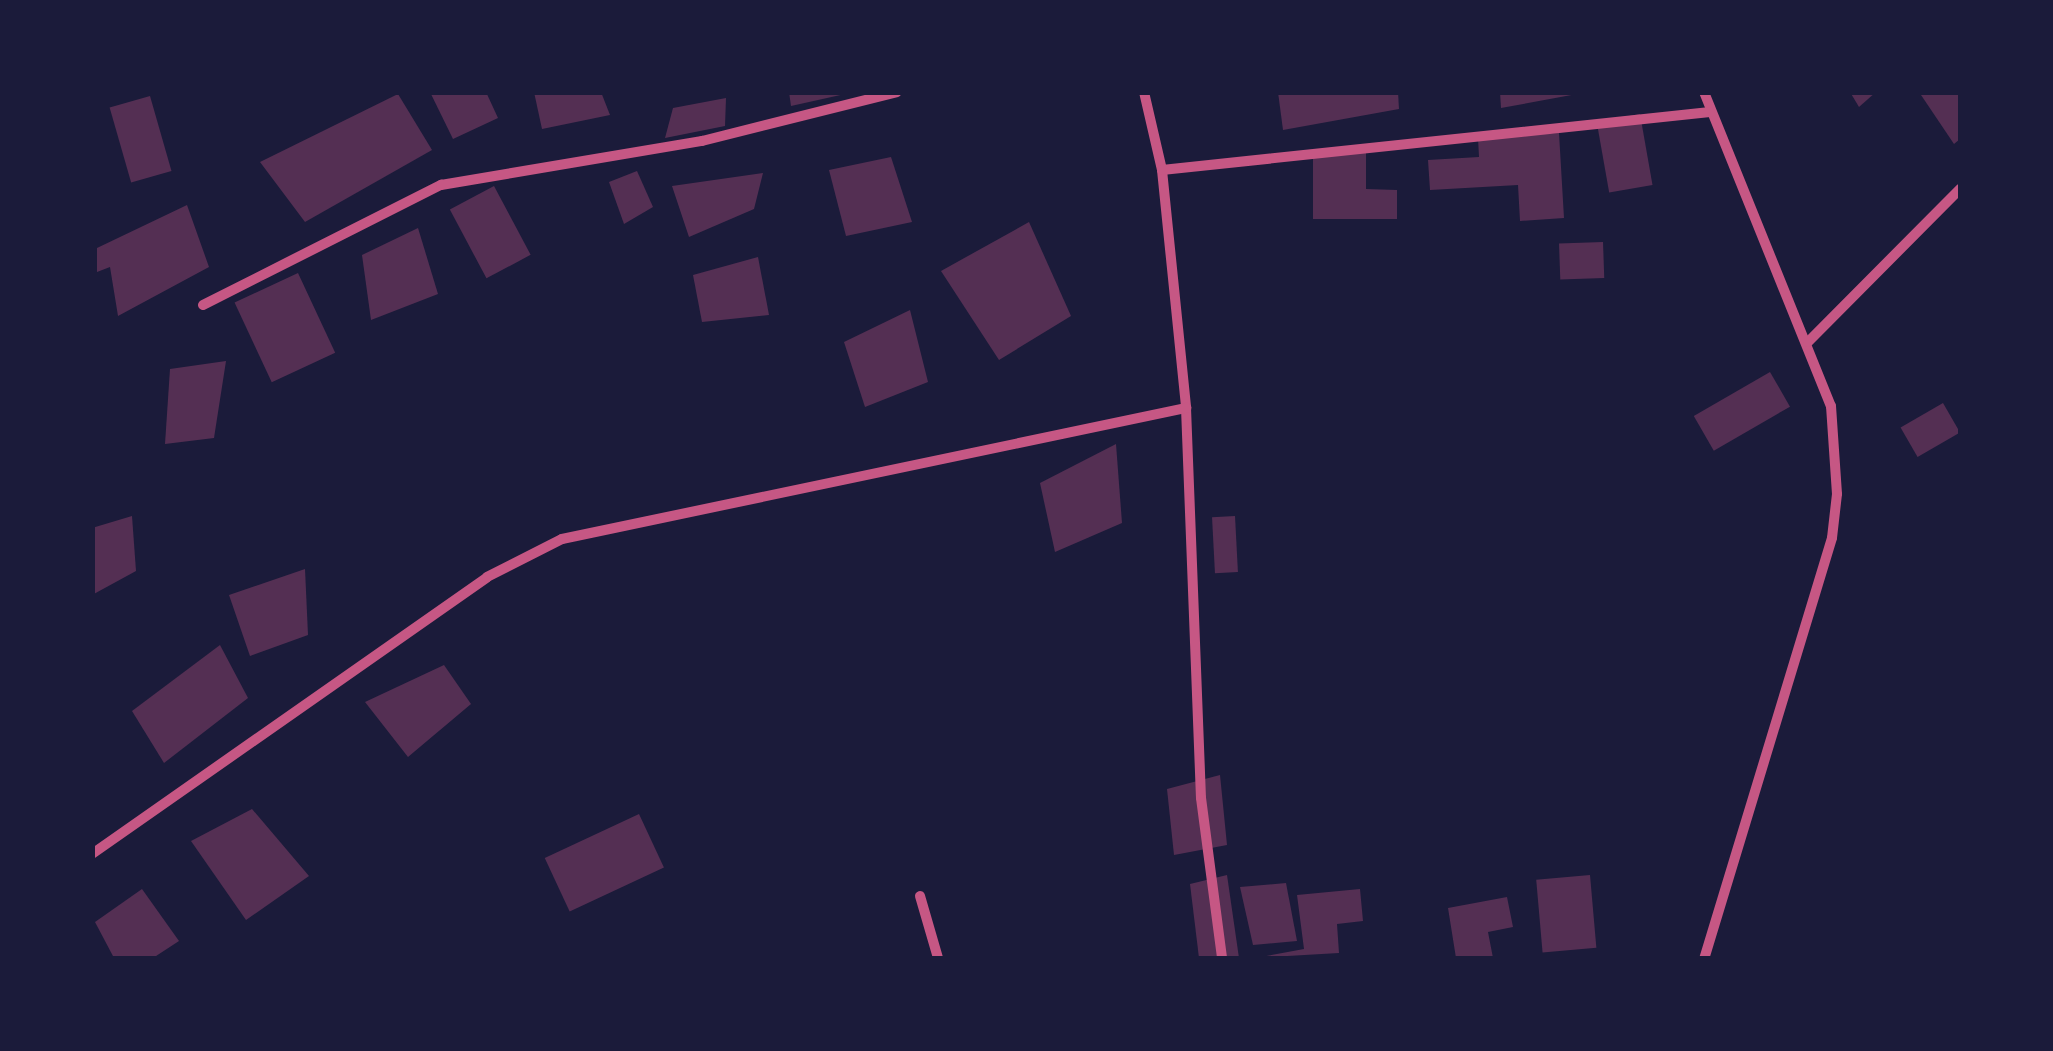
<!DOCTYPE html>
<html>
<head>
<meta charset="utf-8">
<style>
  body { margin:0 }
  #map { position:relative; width:2053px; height:1051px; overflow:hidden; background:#1b1b3a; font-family:Rubik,sans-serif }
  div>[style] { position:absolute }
  .building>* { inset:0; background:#542f53; transform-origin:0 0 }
  .minor>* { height:10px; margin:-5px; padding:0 5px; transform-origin:5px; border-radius:5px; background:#c65784 }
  span { translate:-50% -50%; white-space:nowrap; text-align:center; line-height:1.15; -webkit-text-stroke:8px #1b1b3a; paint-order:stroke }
  .frame { position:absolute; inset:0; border:95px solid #1b1b3a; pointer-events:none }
</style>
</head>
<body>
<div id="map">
  <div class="building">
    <div style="clip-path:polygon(430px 92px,486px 92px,498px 118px,453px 139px)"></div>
    <div style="clip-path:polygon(534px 92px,601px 92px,610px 115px,542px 129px)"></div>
    <div style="clip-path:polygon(789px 92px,845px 92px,845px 94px,791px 106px)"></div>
    <div style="clip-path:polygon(1278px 92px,1398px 92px,1399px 109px,1283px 130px)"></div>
    <div style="clip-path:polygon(1500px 92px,1576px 92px,1577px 94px,1501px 108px)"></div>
    <div style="clip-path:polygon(1850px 92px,1876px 92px,1859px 107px)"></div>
    <div style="clip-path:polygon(1919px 92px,1960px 92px,1960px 139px,1954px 144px)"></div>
    <div style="clip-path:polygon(398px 94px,432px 150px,305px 222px,260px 162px)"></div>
    <div style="left:150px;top:96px;width:78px;height:42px;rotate:74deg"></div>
    <div style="clip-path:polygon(726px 98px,725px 126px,665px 138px,673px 108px)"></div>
    <div style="left:1640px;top:114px;width:72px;height:44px;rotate:80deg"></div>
    <div style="clip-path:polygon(1559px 133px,1564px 218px,1520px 221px,1518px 185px,1430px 190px,1428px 160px,1479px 157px,1478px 138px)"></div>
    <div style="clip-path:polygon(1313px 152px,1366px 152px,1366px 189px,1397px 190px,1397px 219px,1313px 219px)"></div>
    <div style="clip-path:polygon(891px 157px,912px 222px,846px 236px,829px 170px)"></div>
    <div style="clip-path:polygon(637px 171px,653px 207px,624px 224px,609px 182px)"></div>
    <div style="clip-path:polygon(763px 173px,754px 209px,689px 237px,672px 186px)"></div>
    <div style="left:494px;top:186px;width:78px;height:50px;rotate:62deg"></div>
    <div style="clip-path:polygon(187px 205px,209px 267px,118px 316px,110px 267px,97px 272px,97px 248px)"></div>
    <div style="clip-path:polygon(1029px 222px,1071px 316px,999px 360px,941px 271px)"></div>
    <div style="clip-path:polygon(418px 228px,438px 294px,371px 320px,362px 255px)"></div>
    <div style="left:1603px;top:242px;width:36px;height:44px;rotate:88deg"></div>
    <div style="clip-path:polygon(758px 257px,769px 315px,702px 322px,693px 275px)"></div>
    <div style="left:298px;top:273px;width:88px;height:70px;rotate:65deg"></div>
    <div style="clip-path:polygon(910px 310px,928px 382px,865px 407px,844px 342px)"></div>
    <div style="clip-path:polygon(226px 361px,214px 438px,165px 444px,170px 369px)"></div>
    <div style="left:1770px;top:372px;width:40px;height:88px;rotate:60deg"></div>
    <div style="left:1943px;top:403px;width:34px;height:49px;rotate:60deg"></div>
    <div style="clip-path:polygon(1116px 444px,1122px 523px,1055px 552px,1040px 483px)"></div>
    <div style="clip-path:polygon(132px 516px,136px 571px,92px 595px,92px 528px)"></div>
    <div style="left:1235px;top:516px;width:56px;height:23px;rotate:87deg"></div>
    <div style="clip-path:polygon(305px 569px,308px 635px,250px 656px,229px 595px)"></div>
    <div style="clip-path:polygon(220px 645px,248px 698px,164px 763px,132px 711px)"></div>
    <div style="clip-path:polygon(444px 665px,471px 704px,408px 757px,365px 702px)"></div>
    <div style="clip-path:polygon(1220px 775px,1227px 845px,1174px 855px,1167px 789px)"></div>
    <div style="clip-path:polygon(252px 809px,309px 876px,246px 920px,191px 841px)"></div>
    <div style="left:639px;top:814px;width:59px;height:104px;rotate:65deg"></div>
    <div style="clip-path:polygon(1227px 875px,1239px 958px,1199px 958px,1190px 884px)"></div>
    <div style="left:1590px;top:875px;width:73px;height:54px;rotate:85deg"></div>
    <div style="clip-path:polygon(1286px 883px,1297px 941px,1253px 945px,1240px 887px)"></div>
    <div style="clip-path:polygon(142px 889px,179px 941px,153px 958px,114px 958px,95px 922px)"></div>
    <div style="clip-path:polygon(1360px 889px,1363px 921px,1337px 924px,1339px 953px,1255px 958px,1304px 949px,1297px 895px)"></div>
    <div style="clip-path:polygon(1507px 897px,1513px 927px,1488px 932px,1493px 958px,1456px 958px,1448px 908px)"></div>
  </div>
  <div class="minor">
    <div style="left:1144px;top:92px;width:80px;rotate:77deg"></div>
    <div style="left:1162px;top:170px;width:239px;rotate:84.2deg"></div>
    <div style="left:1186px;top:408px;width:390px;rotate:87.8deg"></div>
    <div style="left:1201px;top:798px;width:161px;rotate:82.5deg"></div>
    <div style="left:1704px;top:92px;width:339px;rotate:68deg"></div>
    <div style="left:1831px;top:406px;width:88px;rotate:86.1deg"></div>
    <div style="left:1837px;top:494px;width:44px;rotate:96.5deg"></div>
    <div style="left:1832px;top:538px;width:439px;rotate:106.9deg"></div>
    <div style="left:1162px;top:170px;width:551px;rotate:-6.04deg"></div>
    <div style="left:203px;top:305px;width:267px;rotate:-26.8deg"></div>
    <div style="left:441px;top:185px;width:265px;rotate:-9.6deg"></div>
    <div style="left:702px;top:141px;width:201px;rotate:-14.1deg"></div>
    <div style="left:1808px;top:342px;width:216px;rotate:-45.2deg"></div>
    <div style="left:92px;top:854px;width:482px;rotate:-35deg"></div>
    <div style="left:487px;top:577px;width:84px;rotate:-26.9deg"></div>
    <div style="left:562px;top:539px;width:638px;rotate:-11.86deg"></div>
    <div style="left:920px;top:896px;width:65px;rotate:73.8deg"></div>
  </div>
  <div class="frame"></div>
</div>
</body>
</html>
